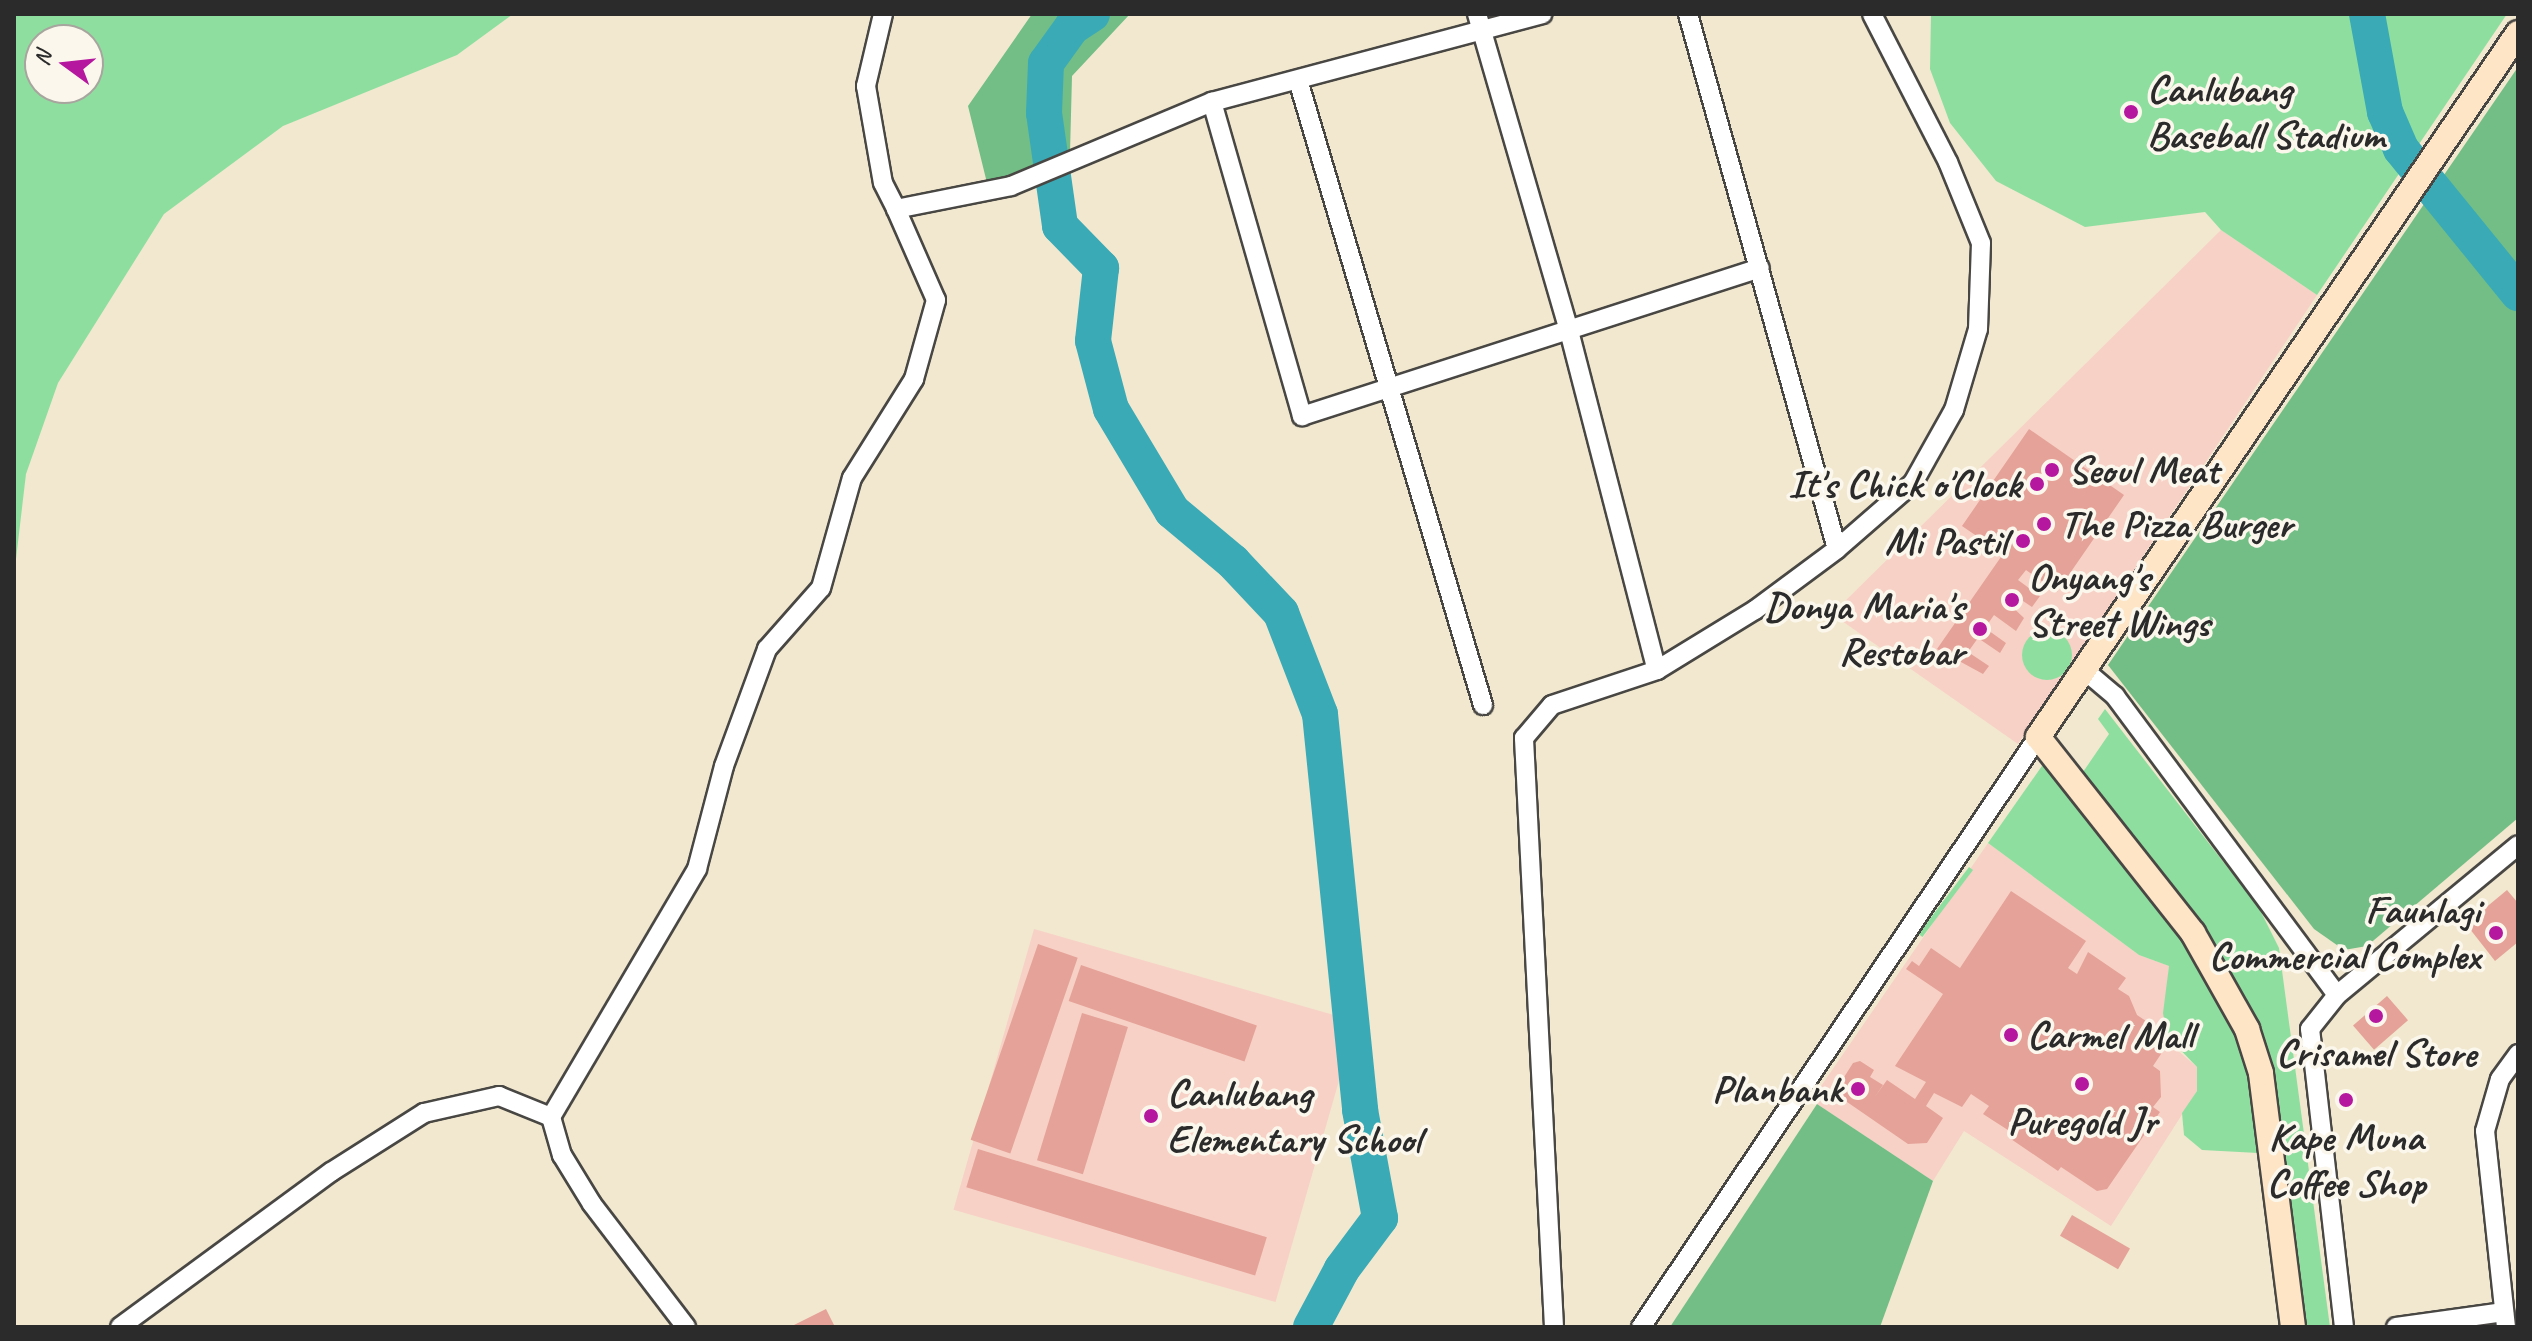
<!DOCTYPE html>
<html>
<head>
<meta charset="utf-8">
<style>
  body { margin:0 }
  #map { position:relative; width:2532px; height:1341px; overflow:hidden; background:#f2e8cf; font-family:Caveat,sans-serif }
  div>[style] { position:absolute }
  .built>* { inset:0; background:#f7d1c6; transform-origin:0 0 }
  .green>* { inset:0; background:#8edf9f; transform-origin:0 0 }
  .round { border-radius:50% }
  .forest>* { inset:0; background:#72be86 }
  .river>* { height:36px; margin:-18px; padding:0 18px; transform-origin:18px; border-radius:18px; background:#3aabb6 }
  .building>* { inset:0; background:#e5a298; transform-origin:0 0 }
  .roads { filter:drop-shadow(2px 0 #494744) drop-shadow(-2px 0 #494744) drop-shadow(0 2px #494744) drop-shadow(0 -2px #494744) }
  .street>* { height:18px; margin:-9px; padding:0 9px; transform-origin:9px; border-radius:9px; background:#fff }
  .secondary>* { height:24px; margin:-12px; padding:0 12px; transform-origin:12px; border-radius:12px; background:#fde5c5 }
  .dots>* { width:22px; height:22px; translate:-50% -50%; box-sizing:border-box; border:4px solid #fbf7ec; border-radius:50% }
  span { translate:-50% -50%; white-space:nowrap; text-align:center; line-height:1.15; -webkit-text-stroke:7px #fbf7ec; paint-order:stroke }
  .poi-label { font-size:40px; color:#2b2b2b; font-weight:700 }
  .left { translate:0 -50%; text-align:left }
  .right { translate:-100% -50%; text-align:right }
  .frame { position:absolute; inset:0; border:16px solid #2b2b2b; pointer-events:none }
  .north { position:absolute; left:24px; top:24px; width:80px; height:80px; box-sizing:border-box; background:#fbf7ec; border:2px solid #a8a59f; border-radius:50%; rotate:285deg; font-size:22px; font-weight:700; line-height:32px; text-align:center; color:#2b2b2b }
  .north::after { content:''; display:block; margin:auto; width:28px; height:36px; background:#b5179e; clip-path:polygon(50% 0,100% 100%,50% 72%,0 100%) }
</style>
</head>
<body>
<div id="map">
  <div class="built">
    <div style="clip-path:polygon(2221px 230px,2317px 295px,2018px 744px,1832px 614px)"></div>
    <div style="clip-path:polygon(1988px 843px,2139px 955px,2169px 966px,2164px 1027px,2170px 1044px,2197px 1067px,2197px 1091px,2111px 1226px,1964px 1131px,1933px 1181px,1817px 1104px,1817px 1092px)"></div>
    <div style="left:1034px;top:929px;width:335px;height:292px;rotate:16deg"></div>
  </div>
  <div class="green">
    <div style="clip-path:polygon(evenodd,14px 14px,513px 14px,457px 55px,283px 126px,164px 214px,58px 383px,26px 474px,14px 576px,14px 14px,88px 40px,88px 88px,40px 88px,40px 40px,88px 40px)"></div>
    <div style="clip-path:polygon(1931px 14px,2507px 14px,2317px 295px,2221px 230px,2205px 212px,2085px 227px,1996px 181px,1950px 123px,1930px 69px)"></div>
    <div class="round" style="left:2022px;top:630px;width:50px;height:50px"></div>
    <div style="clip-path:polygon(2105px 709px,2259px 908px,2279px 948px,2330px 1327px,2307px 1327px,2274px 1074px,2255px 1016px,2220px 953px,2083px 772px,2109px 734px,2098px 719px)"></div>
    <div style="clip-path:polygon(2044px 763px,2182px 935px,2234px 1025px,2250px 1076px,2258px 1153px,2202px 1150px,2184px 1135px,2182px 1113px,2197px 1091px,2197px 1067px,2167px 1036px,2163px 1013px,2169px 966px,2139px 955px,1988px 843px)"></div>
    <div style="left:1969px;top:867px;width:5px;height:84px;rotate:37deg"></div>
  </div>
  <div class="forest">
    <div style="clip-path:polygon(1032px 14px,1130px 14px,1072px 76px,1070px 153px,987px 183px,968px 106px)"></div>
    <div style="clip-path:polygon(2518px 67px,2518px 818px,2367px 946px,2344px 950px,2314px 929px,2108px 665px)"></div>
    <div style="clip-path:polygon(1817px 1104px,1933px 1181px,1880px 1327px,1670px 1327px)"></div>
  </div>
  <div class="river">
    <div style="left:1092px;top:14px;width:24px;rotate:147deg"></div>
    <div style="left:1072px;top:27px;width:44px;rotate:125.8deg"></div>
    <div style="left:1046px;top:63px;width:50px;rotate:92.3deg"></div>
    <div style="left:1044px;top:113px;width:114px;rotate:81.9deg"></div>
    <div style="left:1060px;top:226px;width:59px;rotate:45.7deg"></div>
    <div style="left:1101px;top:268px;width:73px;rotate:96.3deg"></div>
    <div style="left:1093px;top:341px;width:70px;rotate:75.2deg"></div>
    <div style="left:1111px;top:409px;width:119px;rotate:59.1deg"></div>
    <div style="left:1172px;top:511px;width:80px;rotate:39.9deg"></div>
    <div style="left:1233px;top:562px;width:70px;rotate:46.7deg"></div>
    <div style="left:1281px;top:613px;width:108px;rotate:68.9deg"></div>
    <div style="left:1320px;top:714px;width:398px;rotate:84.2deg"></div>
    <div style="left:1360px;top:1110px;width:110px;rotate:79.5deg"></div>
    <div style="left:1380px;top:1218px;width:64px;rotate:126.7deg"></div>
    <div style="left:1342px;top:1269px;width:66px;rotate:118.1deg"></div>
    <div style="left:2367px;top:14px;width:100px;rotate:79.6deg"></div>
    <div style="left:2385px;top:112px;width:40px;rotate:66.6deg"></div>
    <div style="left:2401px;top:149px;width:186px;rotate:50.9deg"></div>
  </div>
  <div class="building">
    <div style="clip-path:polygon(2029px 429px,2124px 495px,2057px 592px,2026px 570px,2018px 580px,2040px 596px,2032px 607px,2020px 599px,2015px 607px,2005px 600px,2024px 618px,2016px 631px,1994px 615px,1985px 628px,2006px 643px,2000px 653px,1978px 638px,1968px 652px,1989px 666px,1983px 674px,1937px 649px,2003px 554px,1962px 526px)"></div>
    <div style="clip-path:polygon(2507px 890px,2518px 903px,2518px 942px,2495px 961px,2466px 924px)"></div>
    <div style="clip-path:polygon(2011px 891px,2086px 941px,2068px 968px,2077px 974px,2088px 952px,2126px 978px,2118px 989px,2129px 996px,2137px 1015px,2161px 1031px,2152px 1044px,2163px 1051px,2153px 1066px,2160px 1071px,2161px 1097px,2153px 1107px,2160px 1112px,2107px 1189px,2097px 1191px,2061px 1167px,2058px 1171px,2008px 1137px,2011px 1132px,1983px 1114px,1989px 1106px,1971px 1094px,1962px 1107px,1934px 1093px,1926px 1106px,1943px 1118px,1927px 1143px,1908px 1144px,1834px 1093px,1853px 1063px,1860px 1061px,1874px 1070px,1870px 1077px,1883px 1085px,1874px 1098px,1887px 1080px,1915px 1099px,1926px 1082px,1895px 1066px,1943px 994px,1906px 969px,1912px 961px,1919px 966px,1931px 948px,1960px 968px)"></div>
    <div style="left:1038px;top:944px;width:42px;height:207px;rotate:19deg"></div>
    <div style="left:1081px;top:965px;width:186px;height:38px;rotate:19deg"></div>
    <div style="left:2387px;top:996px;width:32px;height:45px;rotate:49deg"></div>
    <div style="left:1082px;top:1013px;width:48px;height:154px;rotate:17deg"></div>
    <div style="left:978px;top:1149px;width:302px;height:40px;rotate:17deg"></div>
    <div style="left:2072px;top:1215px;width:67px;height:24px;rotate:30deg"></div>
    <div style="clip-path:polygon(826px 1309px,835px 1327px,790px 1327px)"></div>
  </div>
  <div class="roads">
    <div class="street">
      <div style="left:883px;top:14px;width:74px;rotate:103.3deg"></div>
      <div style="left:866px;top:86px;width:98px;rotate:80.1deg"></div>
      <div style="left:883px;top:183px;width:29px;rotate:63deg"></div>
      <div style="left:896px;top:209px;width:117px;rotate:-11.3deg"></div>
      <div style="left:1011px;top:186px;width:218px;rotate:-22.7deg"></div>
      <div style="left:1212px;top:102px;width:342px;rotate:-14.9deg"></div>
      <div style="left:1477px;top:14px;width:326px;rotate:73.8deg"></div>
      <div style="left:1568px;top:327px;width:354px;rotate:75.5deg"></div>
      <div style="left:1688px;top:14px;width:555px;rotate:74.44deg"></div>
      <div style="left:1298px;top:80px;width:652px;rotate:73.51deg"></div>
      <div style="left:1212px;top:102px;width:327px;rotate:74deg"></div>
      <div style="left:1302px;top:416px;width:481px;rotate:-17.9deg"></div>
      <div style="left:2083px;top:669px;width:42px;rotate:40.2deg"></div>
      <div style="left:2115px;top:696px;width:372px;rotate:53.4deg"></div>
      <div style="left:551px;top:1117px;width:288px;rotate:-59.5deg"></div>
      <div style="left:697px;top:869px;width:106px;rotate:-75.3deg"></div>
      <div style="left:724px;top:766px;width:125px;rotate:-69.8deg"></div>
      <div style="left:767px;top:649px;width:81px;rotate:-48.5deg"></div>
      <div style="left:821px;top:588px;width:114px;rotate:-74.3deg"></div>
      <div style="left:852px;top:478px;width:117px;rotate:-57.9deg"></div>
      <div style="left:914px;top:379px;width:82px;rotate:-74.4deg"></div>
      <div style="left:936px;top:300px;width:99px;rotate:-113.7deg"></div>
      <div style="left:120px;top:1327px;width:262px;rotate:-36.3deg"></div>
      <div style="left:331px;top:1172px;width:110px;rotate:-32.4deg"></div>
      <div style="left:424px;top:1113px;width:77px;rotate:-12.8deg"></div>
      <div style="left:499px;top:1096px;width:56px;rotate:22deg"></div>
      <div style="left:551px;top:1117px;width:40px;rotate:74deg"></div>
      <div style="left:562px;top:1155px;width:57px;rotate:58.5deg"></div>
      <div style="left:592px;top:1204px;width:155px;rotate:52.6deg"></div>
      <div style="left:1554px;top:1327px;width:590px;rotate:-92.92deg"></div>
      <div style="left:1524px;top:738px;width:43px;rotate:-49.7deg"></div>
      <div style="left:1552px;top:705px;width:111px;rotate:-18.4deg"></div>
      <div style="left:1657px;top:670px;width:115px;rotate:-31.5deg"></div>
      <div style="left:1755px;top:610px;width:102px;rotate:-36.6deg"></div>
      <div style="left:1837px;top:549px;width:101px;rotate:-41deg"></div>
      <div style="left:1913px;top:483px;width:84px;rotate:-60.7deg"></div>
      <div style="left:1954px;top:410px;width:84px;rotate:-73.5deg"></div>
      <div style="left:1978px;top:329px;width:86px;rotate:-88deg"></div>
      <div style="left:1981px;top:243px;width:87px;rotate:-112.2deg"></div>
      <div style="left:1948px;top:162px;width:166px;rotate:-117.2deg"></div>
      <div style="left:1641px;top:1327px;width:711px;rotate:-56.06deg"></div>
      <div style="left:2344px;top:1327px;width:300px;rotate:-96.5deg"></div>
      <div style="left:2310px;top:1029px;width:43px;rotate:-51.5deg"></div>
      <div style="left:2337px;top:995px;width:235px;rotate:-39.6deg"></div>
      <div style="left:2396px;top:1327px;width:109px;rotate:-7.9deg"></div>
      <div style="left:2506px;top:1327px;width:197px;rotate:-96.1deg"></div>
      <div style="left:2485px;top:1131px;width:54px;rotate:-73.9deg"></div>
      <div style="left:2500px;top:1079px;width:31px;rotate:-54deg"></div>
    </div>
    <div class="secondary">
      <div style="left:2293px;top:1327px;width:256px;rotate:-97.2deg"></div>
      <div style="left:2261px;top:1073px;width:46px;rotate:-107.7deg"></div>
      <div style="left:2247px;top:1029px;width:110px;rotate:-119.4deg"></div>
      <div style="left:2193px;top:933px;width:250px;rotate:-128.3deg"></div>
      <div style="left:2038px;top:737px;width:852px;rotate:-55.71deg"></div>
    </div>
  </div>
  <div class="dots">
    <div style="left:2131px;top:112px;background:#b5179e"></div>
    <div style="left:2052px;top:470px;background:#b5179e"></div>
    <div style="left:2037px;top:484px;background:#b5179e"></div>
    <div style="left:2044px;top:524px;background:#b5179e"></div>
    <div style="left:2023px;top:541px;background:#b5179e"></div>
    <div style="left:2012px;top:600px;background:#b5179e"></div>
    <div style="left:1980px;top:629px;background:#b5179e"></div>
    <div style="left:2496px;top:933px;background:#b5179e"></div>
    <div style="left:2376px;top:1016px;background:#b5179e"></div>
    <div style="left:2011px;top:1035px;background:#b5179e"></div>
    <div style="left:2082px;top:1084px;background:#b5179e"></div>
    <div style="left:1858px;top:1089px;background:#b5179e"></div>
    <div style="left:2346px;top:1100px;background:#b5179e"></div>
    <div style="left:1151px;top:1116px;background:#b5179e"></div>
  </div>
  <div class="poi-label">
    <span class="left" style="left:2147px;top:112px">Canlubang<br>Baseball Stadium</span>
    <span class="left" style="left:2068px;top:470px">Seoul Meat</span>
    <span class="right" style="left:2021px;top:484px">It's Chick o'Clock</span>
    <span class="left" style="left:2060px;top:524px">The Pizza Burger</span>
    <span class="right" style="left:2007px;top:541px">Mi Pastil</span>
    <span class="left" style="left:2028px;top:600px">Onyang's<br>Street Wings</span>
    <span class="right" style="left:1964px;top:629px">Donya Maria's<br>Restobar</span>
    <span class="right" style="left:2480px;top:933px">Faunlagi<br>Commercial Complex</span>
    <span class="left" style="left:2027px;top:1035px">Carmel Mall</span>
    <span style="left:2376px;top:1053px">Crisamel Store</span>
    <span class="right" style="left:1842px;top:1089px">Planbank</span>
    <span class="left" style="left:1167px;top:1116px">Canlubang<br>Elementary School</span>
    <span style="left:2082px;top:1121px">Puregold Jr</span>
    <span style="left:2346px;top:1160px">Kape Muna<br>Coffee Shop</span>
  </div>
  <div class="frame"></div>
  <div class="north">N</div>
</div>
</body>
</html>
